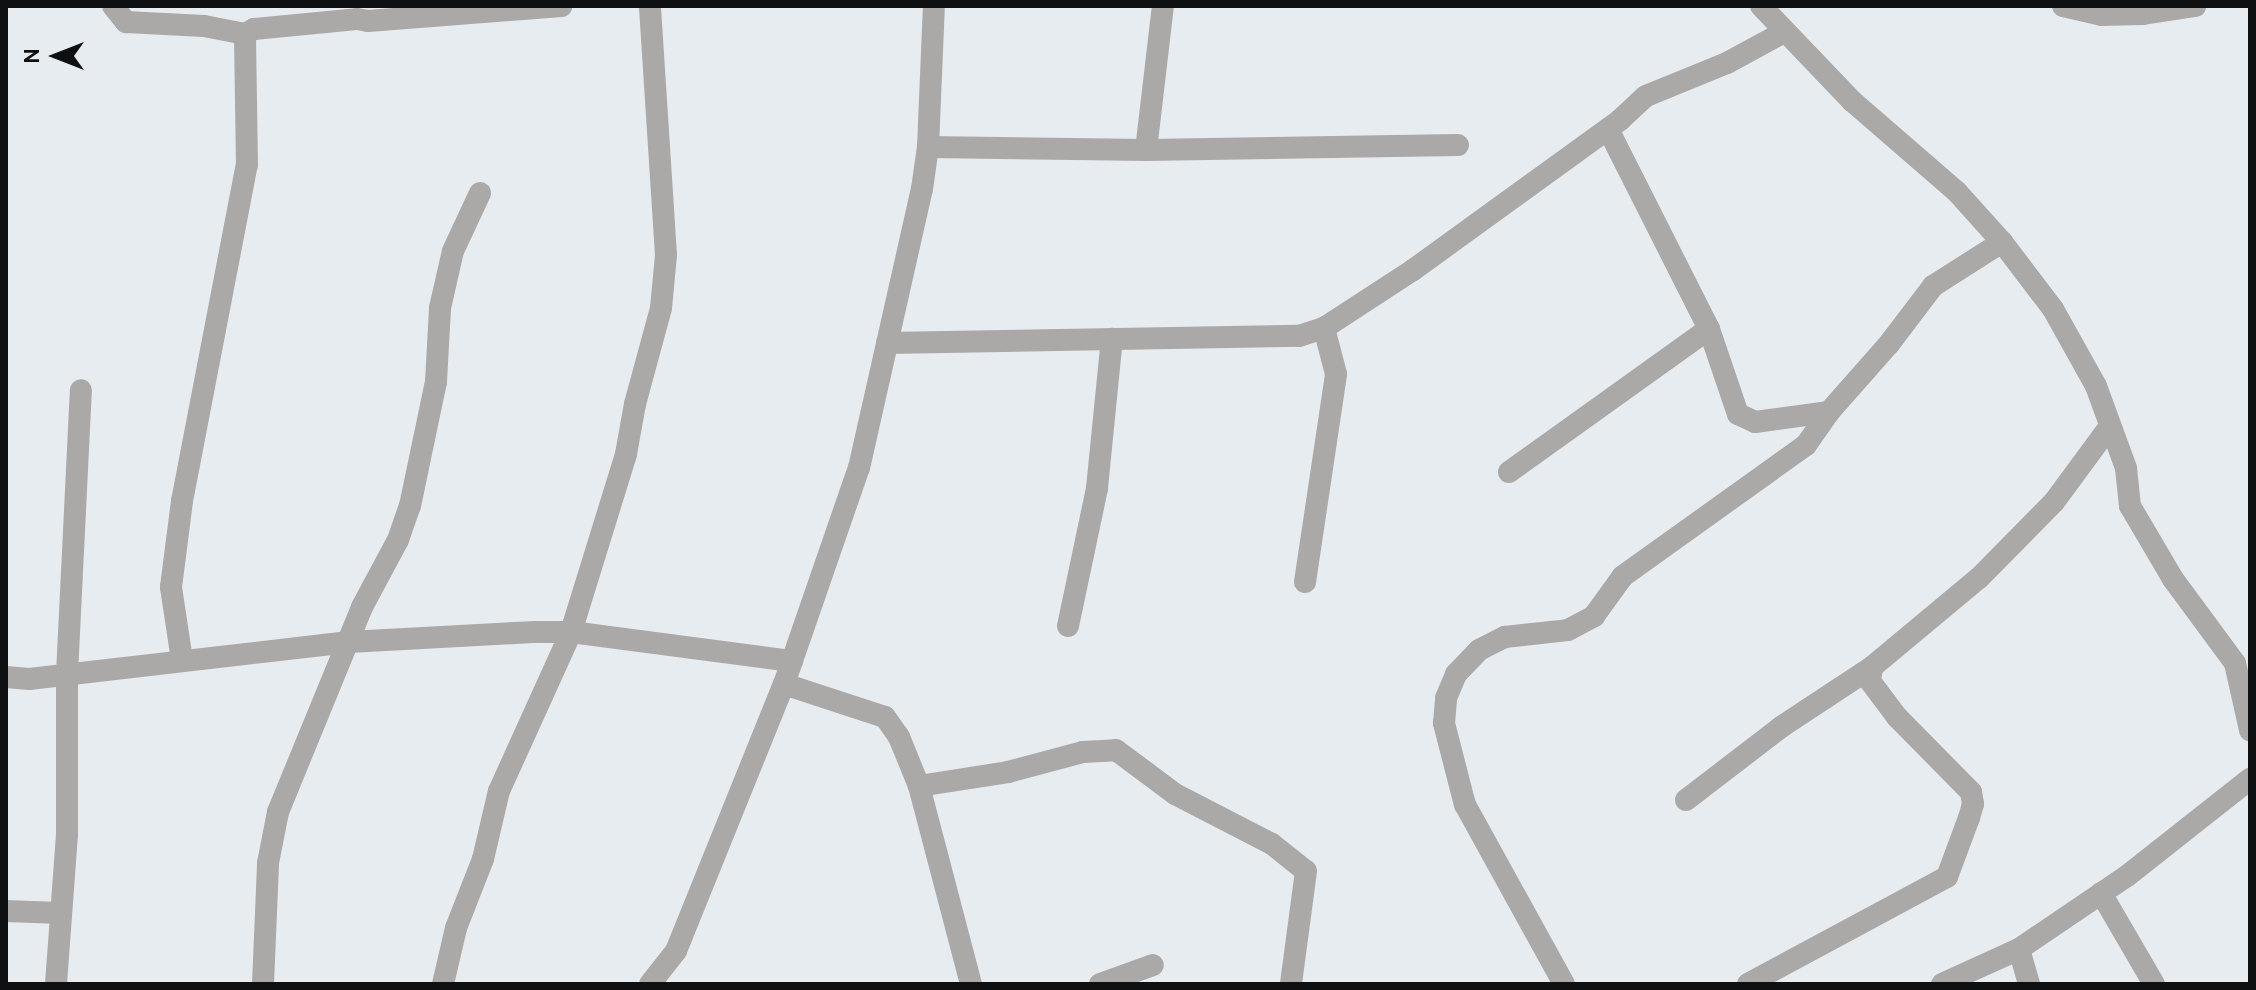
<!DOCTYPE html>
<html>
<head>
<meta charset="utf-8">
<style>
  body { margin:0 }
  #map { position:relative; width:2256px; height:990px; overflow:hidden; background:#e7ecf1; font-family:Cabin,sans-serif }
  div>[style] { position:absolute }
  .minor>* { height:22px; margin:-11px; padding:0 11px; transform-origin:11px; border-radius:11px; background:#aba9a7 }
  span { translate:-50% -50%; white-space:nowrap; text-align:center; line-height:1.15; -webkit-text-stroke:6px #e7ecf1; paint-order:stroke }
  .frame { position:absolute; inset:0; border:8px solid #0e1011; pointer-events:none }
  .north { position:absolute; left:16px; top:16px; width:80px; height:80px; -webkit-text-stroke:6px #e7ecf1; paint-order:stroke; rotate:270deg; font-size:22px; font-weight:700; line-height:32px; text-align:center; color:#0e1011 }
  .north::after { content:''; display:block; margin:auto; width:28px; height:36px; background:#0e1011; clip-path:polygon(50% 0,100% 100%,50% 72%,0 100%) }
</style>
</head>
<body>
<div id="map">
  <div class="minor">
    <div style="left:113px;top:6px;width:21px;rotate:51deg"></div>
    <div style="left:126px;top:22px;width:78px;rotate:2.9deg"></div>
    <div style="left:204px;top:26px;width:42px;rotate:11deg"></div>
    <div style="left:245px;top:34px;width:10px;rotate:-29deg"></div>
    <div style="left:254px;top:29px;width:103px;rotate:-5.5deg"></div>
    <div style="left:357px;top:19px;width:11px;rotate:10deg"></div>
    <div style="left:368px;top:21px;width:194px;rotate:-4.4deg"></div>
    <div style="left:1761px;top:6px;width:132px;rotate:46.2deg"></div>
    <div style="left:1852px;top:101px;width:139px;rotate:40.9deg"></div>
    <div style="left:1957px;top:192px;width:67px;rotate:48deg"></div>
    <div style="left:2002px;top:242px;width:84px;rotate:52.7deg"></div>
    <div style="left:2053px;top:309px;width:88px;rotate:60.8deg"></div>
    <div style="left:2096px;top:386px;width:87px;rotate:69.9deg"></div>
    <div style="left:2126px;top:468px;width:38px;rotate:84deg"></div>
    <div style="left:2130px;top:506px;width:85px;rotate:59.5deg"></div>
    <div style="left:2173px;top:579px;width:104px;rotate:53.6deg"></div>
    <div style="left:2235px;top:663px;width:69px;rotate:77.4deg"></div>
    <div style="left:2063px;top:6px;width:39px;rotate:13deg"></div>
    <div style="left:2101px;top:15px;width:42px;rotate:-1.4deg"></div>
    <div style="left:2143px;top:14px;width:53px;rotate:-8.7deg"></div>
    <div style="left:1608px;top:129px;width:224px;rotate:63.2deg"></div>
    <div style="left:1709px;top:329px;width:90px;rotate:71.2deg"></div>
    <div style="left:1738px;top:414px;width:19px;rotate:25deg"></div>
    <div style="left:1755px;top:422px;width:75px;rotate:-7.7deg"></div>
    <div style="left:928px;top:147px;width:218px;rotate:0.8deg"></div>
    <div style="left:1146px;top:150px;width:312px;rotate:-0.9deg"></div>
    <div style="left:1146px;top:150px;width:145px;rotate:-83.3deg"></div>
    <div style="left:887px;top:343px;width:412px;rotate:-1deg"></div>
    <div style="left:1299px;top:336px;width:26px;rotate:-18deg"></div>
    <div style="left:1324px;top:328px;width:106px;rotate:-33.1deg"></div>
    <div style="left:1413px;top:270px;width:256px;rotate:-35.9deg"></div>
    <div style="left:1620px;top:120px;width:35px;rotate:-43deg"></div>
    <div style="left:1646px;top:96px;width:87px;rotate:-22.2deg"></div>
    <div style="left:1727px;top:63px;width:65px;rotate:-28.5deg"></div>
    <div style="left:1509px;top:472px;width:246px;rotate:-35.6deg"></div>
    <div style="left:1305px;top:582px;width:210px;rotate:-81.5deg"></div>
    <div style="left:1336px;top:374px;width:48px;rotate:-104.6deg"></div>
    <div style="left:1068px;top:626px;width:141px;rotate:-78.1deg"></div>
    <div style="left:1097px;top:488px;width:150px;rotate:-84.3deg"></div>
    <div style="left:182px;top:660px;width:74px;rotate:-98.6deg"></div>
    <div style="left:171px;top:587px;width:87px;rotate:-82.7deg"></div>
    <div style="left:182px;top:501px;width:342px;rotate:-79.1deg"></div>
    <div style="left:247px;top:165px;width:131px;rotate:-90.9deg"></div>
    <div style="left:6px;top:677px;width:23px;rotate:5deg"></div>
    <div style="left:29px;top:679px;width:322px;rotate:-6.6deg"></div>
    <div style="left:349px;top:642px;width:187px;rotate:-3.1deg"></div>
    <div style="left:536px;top:632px;width:35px"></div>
    <div style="left:571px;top:632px;width:223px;rotate:7.5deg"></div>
    <div style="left:784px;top:684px;width:106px;rotate:18.1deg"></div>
    <div style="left:885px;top:717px;width:24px;rotate:55deg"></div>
    <div style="left:899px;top:737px;width:53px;rotate:67.8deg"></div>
    <div style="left:919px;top:786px;width:205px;rotate:75.3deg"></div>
    <div style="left:919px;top:786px;width:90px;rotate:-8.9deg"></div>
    <div style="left:1008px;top:772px;width:78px;rotate:-14.9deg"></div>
    <div style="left:1083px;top:752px;width:33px;rotate:-3deg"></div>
    <div style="left:1116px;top:750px;width:74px;rotate:36.7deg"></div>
    <div style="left:1175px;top:794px;width:109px;rotate:27.3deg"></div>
    <div style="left:1272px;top:844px;width:43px;rotate:38.5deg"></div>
    <div style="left:1306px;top:871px;width:114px;rotate:97.6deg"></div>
    <div style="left:1686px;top:800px;width:120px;rotate:-37.5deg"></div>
    <div style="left:1781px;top:727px;width:109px;rotate:-33.4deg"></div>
    <div style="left:2101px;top:893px;width:105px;rotate:59.8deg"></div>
    <div style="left:6px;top:911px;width:54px;rotate:2.1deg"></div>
    <div style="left:2019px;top:949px;width:36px;rotate:74deg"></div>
    <div style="left:56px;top:984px;width:149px;rotate:-85.8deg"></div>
    <div style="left:67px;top:835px;width:161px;rotate:-90deg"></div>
    <div style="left:67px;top:674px;width:284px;rotate:-87.2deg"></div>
    <div style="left:263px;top:984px;width:121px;rotate:-87.6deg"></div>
    <div style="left:268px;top:863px;width:52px;rotate:-78.9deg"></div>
    <div style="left:278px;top:812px;width:222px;rotate:-67.7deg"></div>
    <div style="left:362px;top:607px;width:76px;rotate:-61.8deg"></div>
    <div style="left:398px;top:540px;width:36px;rotate:-71deg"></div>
    <div style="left:410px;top:506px;width:127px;rotate:-78.2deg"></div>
    <div style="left:436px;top:382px;width:74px;rotate:-86.9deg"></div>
    <div style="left:440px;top:308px;width:58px;rotate:-77.2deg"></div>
    <div style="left:453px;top:251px;width:64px;rotate:-65deg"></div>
    <div style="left:443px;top:984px;width:57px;rotate:-76.9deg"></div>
    <div style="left:456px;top:928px;width:74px;rotate:-68.6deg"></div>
    <div style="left:483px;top:859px;width:70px;rotate:-76.8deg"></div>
    <div style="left:499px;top:791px;width:175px;rotate:-65.6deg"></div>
    <div style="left:571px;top:632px;width:186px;rotate:-72.8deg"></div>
    <div style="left:626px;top:454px;width:51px;rotate:-79.8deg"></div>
    <div style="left:635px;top:404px;width:99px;rotate:-74.8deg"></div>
    <div style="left:661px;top:308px;width:53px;rotate:-84.6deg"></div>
    <div style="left:666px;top:255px;width:250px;rotate:-93.7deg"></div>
    <div style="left:650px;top:984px;width:42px;rotate:-51.8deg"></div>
    <div style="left:676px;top:951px;width:288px;rotate:-68deg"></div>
    <div style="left:784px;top:684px;width:229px;rotate:-70.9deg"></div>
    <div style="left:859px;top:468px;width:286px;rotate:-77.3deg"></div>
    <div style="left:922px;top:189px;width:42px;rotate:-81.9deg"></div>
    <div style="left:928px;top:147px;width:141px;rotate:-87.6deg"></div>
    <div style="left:1100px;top:984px;width:56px;rotate:-19.7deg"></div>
    <div style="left:1564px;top:984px;width:205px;rotate:-118.9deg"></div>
    <div style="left:1465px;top:805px;width:85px;rotate:-104.4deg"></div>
    <div style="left:1444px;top:723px;width:25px;rotate:-85deg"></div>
    <div style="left:1446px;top:698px;width:26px;rotate:-67deg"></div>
    <div style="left:1456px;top:674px;width:33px;rotate:-46deg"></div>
    <div style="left:1479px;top:650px;width:29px;rotate:-27deg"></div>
    <div style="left:1505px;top:637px;width:63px;rotate:-6.3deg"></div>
    <div style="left:1568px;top:630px;width:30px;rotate:-28deg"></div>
    <div style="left:1594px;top:616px;width:49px;rotate:-54.1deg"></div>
    <div style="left:1623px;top:576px;width:225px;rotate:-35.6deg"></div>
    <div style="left:1806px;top:445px;width:40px;rotate:-55.1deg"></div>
    <div style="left:1829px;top:412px;width:91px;rotate:-48.6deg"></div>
    <div style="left:1889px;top:344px;width:73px;rotate:-52.8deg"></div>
    <div style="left:1933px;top:286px;width:82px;rotate:-32.5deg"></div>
    <div style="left:1748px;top:984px;width:226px;rotate:-28.3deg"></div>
    <div style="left:1947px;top:877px;width:63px;rotate:-69.6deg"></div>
    <div style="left:1969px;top:818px;width:15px;rotate:-74deg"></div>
    <div style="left:1973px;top:804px;width:12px;rotate:-99deg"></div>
    <div style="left:1971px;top:792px;width:105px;rotate:-134.6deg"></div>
    <div style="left:1897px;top:717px;width:45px;rotate:-126.9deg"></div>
    <div style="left:1870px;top:681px;width:14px;rotate:-82deg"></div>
    <div style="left:1872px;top:667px;width:139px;rotate:-39.8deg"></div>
    <div style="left:1979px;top:578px;width:107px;rotate:-45.4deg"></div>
    <div style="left:2054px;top:502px;width:94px;rotate:-53.6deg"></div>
    <div style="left:1942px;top:984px;width:85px;rotate:-24.4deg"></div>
    <div style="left:2019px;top:949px;width:130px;rotate:-34.1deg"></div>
    <div style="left:2127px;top:876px;width:157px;rotate:-38.3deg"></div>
  </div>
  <div class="frame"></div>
  <div class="north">N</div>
</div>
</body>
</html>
